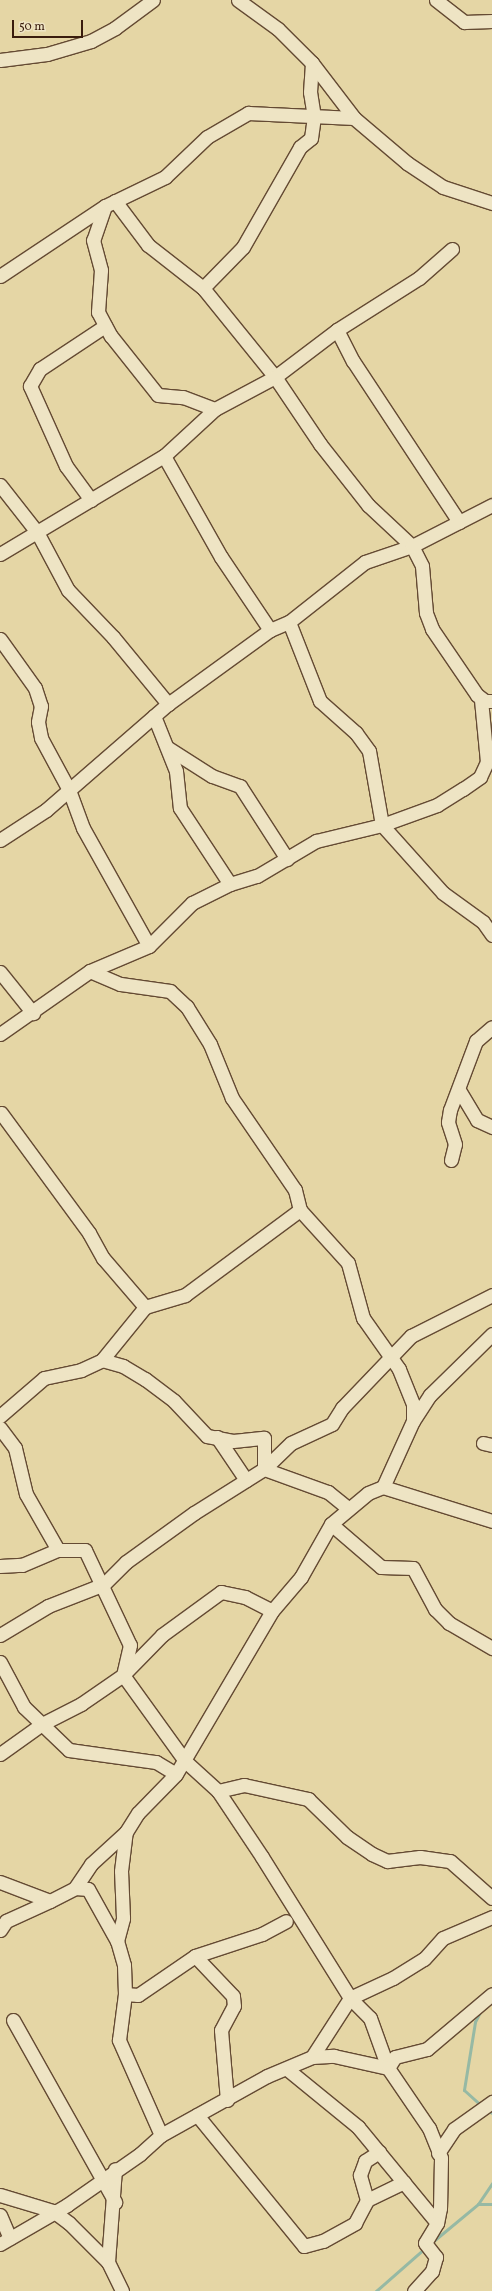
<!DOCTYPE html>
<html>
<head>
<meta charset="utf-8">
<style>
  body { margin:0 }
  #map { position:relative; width:492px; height:2291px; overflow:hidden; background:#e5d6a5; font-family:Vollkorn,serif }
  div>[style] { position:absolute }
  .stream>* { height:3px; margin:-1.5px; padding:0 1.5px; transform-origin:1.5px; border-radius:1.5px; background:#96b9a4 }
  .roads { filter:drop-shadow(1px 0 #644a33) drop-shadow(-1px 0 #644a33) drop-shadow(0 1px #644a33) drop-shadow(0 -1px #644a33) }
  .minor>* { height:13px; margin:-6.5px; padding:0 6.5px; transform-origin:6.5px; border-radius:6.5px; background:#eee4c4 }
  span { translate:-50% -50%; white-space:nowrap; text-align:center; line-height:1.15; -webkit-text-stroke:4px #eee4c4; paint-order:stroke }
  .scale { position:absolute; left:12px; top:20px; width:71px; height:18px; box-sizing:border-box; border:2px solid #391c0d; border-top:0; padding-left:5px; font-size:12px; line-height:14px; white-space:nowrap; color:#391c0d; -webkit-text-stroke:3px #eee4c4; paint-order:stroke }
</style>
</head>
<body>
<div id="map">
  <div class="stream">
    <div style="left:481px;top:2010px;width:13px;rotate:117deg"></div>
    <div style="left:475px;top:2022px;width:69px;rotate:99.2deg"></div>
    <div style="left:464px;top:2090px;width:24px;rotate:42deg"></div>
    <div style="left:487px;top:2109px;width:6px;rotate:39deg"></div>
    <div style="left:478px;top:2204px;width:14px"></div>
    <div style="left:431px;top:2243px;width:61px;rotate:-39.7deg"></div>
    <div style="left:478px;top:2204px;width:25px;rotate:-56deg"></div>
    <div style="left:376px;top:2291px;width:65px;rotate:-41.3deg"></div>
  </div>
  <div class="roads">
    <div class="minor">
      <div style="left:238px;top:0;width:49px;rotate:35.9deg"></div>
      <div style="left:278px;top:29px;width:48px;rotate:45deg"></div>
      <div style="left:312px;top:63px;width:69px;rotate:52.6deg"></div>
      <div style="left:436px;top:0;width:36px;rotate:38deg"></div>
      <div style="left:464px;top:22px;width:28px;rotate:-2deg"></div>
      <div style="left:0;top:60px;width:47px;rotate:-7.3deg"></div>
      <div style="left:47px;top:54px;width:46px;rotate:-16.5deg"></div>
      <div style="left:91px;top:41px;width:27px;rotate:-28deg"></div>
      <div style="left:115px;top:28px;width:47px;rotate:-36.4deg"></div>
      <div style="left:115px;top:201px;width:55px;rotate:53.1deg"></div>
      <div style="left:148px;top:245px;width:70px;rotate:38deg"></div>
      <div style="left:203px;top:288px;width:114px;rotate:51deg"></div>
      <div style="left:275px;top:377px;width:81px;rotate:56.1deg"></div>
      <div style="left:320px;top:444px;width:78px;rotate:51.8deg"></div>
      <div style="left:368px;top:505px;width:60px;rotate:43deg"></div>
      <div style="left:412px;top:546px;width:22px;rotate:63deg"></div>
      <div style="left:422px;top:566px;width:47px;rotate:85.1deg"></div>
      <div style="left:426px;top:613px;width:17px;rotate:69deg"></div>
      <div style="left:432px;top:629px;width:80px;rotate:55.7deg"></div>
      <div style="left:477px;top:695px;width:10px;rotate:37deg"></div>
      <div style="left:485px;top:701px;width:7px"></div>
      <div style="left:105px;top:206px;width:36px;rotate:109deg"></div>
      <div style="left:93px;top:240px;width:31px;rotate:75deg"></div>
      <div style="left:101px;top:270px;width:42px;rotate:94.1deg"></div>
      <div style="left:98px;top:312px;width:27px;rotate:62deg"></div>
      <div style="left:111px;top:336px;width:75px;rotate:51.5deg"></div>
      <div style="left:158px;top:395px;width:25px;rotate:5deg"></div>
      <div style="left:183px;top:397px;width:34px;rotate:21deg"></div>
      <div style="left:0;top:276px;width:126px;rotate:-33.7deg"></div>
      <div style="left:105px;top:206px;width:67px;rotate:-25.8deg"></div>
      <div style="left:165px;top:177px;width:58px;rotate:-43.6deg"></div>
      <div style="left:207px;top:137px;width:48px;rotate:-30.3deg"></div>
      <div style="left:248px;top:113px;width:106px;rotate:2.7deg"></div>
      <div style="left:354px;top:118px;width:70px;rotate:40.3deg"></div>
      <div style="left:407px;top:163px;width:43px;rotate:33.7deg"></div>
      <div style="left:443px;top:187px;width:52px;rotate:18.1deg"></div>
      <div style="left:203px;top:288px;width:57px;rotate:-45.7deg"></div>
      <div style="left:243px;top:247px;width:115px;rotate:-60.3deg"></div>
      <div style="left:300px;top:147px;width:14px;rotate:-39deg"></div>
      <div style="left:311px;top:138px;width:21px;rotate:-82deg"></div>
      <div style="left:314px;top:117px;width:25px;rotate:-99deg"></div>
      <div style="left:310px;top:92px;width:29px;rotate:-86deg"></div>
      <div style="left:337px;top:330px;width:35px;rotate:63deg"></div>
      <div style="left:353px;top:361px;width:193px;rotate:56.6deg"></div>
      <div style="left:164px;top:456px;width:116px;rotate:60.6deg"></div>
      <div style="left:221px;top:557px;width:88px;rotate:56.1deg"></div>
      <div style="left:0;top:485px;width:60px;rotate:51.8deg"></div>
      <div style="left:37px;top:532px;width:66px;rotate:61.9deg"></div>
      <div style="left:68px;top:590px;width:65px;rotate:46.2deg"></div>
      <div style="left:113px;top:637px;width:87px;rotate:50.6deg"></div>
      <div style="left:91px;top:500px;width:42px;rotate:-126.3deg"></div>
      <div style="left:66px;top:466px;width:88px;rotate:-114.2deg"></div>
      <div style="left:30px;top:386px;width:20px;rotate:-60deg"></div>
      <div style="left:40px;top:369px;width:78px;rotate:-33.5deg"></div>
      <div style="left:0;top:554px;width:191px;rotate:-30.9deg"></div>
      <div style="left:164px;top:456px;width:69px;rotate:-42.7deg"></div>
      <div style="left:215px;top:409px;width:68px;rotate:-28.1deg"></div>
      <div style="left:275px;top:377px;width:78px;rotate:-37.2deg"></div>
      <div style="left:337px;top:330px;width:97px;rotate:-32.4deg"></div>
      <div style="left:419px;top:278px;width:44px;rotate:-41.3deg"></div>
      <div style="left:289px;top:622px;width:85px;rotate:68.6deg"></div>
      <div style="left:320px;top:701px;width:48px;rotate:41.6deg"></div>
      <div style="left:356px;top:733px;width:22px;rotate:54deg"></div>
      <div style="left:369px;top:751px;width:75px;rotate:80deg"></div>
      <div style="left:382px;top:825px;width:91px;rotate:48.1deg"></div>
      <div style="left:443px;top:893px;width:49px;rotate:35.9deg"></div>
      <div style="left:483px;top:922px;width:16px;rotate:55deg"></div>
      <div style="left:0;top:639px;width:60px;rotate:54.5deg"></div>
      <div style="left:35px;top:688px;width:19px;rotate:72deg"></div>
      <div style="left:41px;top:706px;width:16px;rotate:101deg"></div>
      <div style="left:38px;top:722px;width:16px;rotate:79deg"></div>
      <div style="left:41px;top:738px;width:59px;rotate:61.7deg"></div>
      <div style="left:69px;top:790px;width:40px;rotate:69.8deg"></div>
      <div style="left:83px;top:828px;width:135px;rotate:60.8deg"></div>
      <div style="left:154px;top:716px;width:59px;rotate:68.2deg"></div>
      <div style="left:176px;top:771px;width:37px;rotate:84deg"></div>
      <div style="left:180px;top:808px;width:91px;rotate:56.7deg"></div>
      <div style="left:168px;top:748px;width:52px;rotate:32.5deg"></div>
      <div style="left:212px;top:776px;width:30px;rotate:20deg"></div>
      <div style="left:240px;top:786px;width:87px;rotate:57.2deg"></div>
      <div style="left:0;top:840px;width:55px;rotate:-33.1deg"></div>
      <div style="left:46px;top:810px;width:162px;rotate:-41deg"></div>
      <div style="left:168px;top:704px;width:126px;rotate:-36deg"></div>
      <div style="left:270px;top:630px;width:21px;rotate:-23deg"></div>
      <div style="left:289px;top:622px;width:97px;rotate:-38.3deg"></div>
      <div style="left:365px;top:562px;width:50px;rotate:-18.8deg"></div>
      <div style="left:412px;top:546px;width:90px;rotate:-27.1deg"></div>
      <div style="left:0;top:972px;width:53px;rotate:51.2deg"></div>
      <div style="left:0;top:1034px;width:110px;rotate:-35deg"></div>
      <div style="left:90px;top:971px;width:64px;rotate:-23deg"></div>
      <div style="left:149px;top:946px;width:61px;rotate:-45deg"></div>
      <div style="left:192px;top:903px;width:42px;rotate:-26.6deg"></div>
      <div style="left:230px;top:884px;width:28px;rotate:-17deg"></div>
      <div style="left:257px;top:876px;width:69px;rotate:-30.7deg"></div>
      <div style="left:316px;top:841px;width:68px;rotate:-13.6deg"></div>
      <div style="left:382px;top:825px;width:59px;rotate:-20deg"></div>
      <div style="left:437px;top:805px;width:31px;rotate:-32deg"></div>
      <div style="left:463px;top:789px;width:21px;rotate:-35deg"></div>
      <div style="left:480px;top:777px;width:17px;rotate:-65deg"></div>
      <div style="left:487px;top:762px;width:62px;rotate:-95.5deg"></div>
      <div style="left:459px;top:1090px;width:35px;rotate:59deg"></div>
      <div style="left:477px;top:1120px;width:17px;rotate:25deg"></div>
      <div style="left:1px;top:1113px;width:149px;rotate:53.7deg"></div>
      <div style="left:89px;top:1233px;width:29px;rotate:61deg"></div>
      <div style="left:103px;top:1258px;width:65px;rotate:49.4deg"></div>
      <div style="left:451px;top:1160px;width:16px;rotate:-76deg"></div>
      <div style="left:455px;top:1144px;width:23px;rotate:-108deg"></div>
      <div style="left:448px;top:1122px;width:12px;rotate:-81deg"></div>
      <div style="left:450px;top:1110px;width:74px;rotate:-69.4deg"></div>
      <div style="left:476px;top:1041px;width:21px;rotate:-41deg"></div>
      <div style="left:102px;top:1360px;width:68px;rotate:-50.9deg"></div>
      <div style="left:145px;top:1307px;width:42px;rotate:-16.7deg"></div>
      <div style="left:185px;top:1295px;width:143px;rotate:-36.5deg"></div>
      <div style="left:0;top:1416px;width:58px;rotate:-40.8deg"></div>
      <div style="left:44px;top:1378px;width:38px;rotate:-12deg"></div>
      <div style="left:81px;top:1370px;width:23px;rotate:-25deg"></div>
      <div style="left:102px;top:1360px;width:22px;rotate:16deg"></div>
      <div style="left:123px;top:1366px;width:26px;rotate:31deg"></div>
      <div style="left:145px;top:1379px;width:36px;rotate:37deg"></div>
      <div style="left:174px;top:1401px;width:48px;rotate:46.7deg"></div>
      <div style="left:207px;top:1436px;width:26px;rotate:11deg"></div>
      <div style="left:233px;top:1441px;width:31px;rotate:-6deg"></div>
      <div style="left:264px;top:1438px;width:31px;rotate:90deg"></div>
      <div style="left:264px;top:1469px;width:68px;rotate:19.8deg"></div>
      <div style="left:328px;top:1492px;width:26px;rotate:39deg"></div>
      <div style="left:413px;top:1421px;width:31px;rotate:-57deg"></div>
      <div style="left:430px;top:1395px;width:87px;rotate:-44.5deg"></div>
      <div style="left:0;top:1428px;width:25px;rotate:53deg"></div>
      <div style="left:15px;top:1448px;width:47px;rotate:76.6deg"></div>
      <div style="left:26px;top:1494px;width:64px;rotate:60.3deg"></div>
      <div style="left:217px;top:1437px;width:52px;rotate:56deg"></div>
      <div style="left:483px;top:1443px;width:9px;rotate:13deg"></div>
      <div style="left:383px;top:1487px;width:114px;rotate:17.3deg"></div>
      <div style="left:331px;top:1524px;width:66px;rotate:40.7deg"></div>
      <div style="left:381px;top:1567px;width:32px;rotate:2deg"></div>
      <div style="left:413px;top:1568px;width:47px;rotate:61.8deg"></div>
      <div style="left:435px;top:1609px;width:20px;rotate:45deg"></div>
      <div style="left:449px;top:1623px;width:50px;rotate:30.2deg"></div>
      <div style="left:0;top:1566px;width:22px;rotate:-3deg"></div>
      <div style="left:22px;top:1565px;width:39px;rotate:-23deg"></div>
      <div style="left:58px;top:1550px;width:27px"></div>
      <div style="left:85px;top:1550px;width:105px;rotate:64.7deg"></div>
      <div style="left:130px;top:1645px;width:31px;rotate:103deg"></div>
      <div style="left:123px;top:1675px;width:106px;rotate:54.2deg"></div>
      <div style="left:185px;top:1761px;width:45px;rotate:42.3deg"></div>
      <div style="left:218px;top:1791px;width:79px;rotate:56.3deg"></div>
      <div style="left:262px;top:1857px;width:166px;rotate:58deg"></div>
      <div style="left:350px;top:1998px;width:28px;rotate:45deg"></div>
      <div style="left:370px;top:2018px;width:53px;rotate:70.2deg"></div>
      <div style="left:0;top:1635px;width:56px;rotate:-31.1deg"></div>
      <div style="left:48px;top:1606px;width:60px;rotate:-21.4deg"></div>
      <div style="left:104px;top:1584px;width:31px;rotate:-45deg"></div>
      <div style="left:126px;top:1562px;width:84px;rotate:-35.8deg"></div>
      <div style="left:194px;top:1513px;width:83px;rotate:-32.2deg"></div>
      <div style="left:264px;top:1469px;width:37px;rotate:-44deg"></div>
      <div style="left:291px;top:1443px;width:45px;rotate:-24.9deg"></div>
      <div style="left:332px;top:1424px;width:19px;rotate:-58deg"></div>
      <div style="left:342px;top:1408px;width:100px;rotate:-46.2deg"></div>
      <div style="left:411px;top:1336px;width:91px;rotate:-26.8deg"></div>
      <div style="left:0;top:1662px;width:51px;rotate:61.9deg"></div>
      <div style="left:24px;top:1707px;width:62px;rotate:43.7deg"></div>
      <div style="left:69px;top:1750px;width:88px;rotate:7.9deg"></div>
      <div style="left:156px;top:1762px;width:23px;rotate:31deg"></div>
      <div style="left:0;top:1754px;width:52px;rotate:-35.5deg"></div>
      <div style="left:42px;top:1724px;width:44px;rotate:-27.1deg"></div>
      <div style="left:81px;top:1704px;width:51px;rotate:-34.6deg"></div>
      <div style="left:123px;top:1675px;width:56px;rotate:-45.7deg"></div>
      <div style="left:162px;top:1635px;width:73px;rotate:-36.1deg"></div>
      <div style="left:221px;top:1592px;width:25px;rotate:12deg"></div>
      <div style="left:245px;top:1597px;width:30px;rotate:27deg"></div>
      <div style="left:272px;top:1611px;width:45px;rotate:-49.5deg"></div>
      <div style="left:301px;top:1577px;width:61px;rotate:-60.5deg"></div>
      <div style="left:331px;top:1524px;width:48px;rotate:-40deg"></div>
      <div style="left:368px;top:1493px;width:16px;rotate:-22deg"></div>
      <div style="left:383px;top:1487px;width:72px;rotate:-65.6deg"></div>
      <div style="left:413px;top:1421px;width:17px;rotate:-90deg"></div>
      <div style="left:413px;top:1404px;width:38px;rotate:-112deg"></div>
      <div style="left:399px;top:1369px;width:62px;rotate:-125.2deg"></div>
      <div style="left:363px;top:1318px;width:57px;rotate:-105.3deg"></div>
      <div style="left:348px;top:1263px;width:72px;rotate:-132.2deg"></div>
      <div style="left:300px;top:1210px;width:21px;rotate:-104deg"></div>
      <div style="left:295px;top:1190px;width:112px;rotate:-124.4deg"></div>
      <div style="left:232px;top:1098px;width:58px;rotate:-112.2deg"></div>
      <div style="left:210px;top:1044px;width:44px;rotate:-121.9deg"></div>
      <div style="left:187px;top:1007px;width:23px;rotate:-137deg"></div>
      <div style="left:170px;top:991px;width:50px;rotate:-172deg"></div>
      <div style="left:120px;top:984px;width:33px;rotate:-157deg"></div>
      <div style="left:218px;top:1791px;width:27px;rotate:-13deg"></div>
      <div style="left:244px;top:1785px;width:66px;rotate:12.3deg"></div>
      <div style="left:308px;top:1799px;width:54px;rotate:44.3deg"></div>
      <div style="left:347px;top:1837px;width:30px;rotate:34deg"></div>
      <div style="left:372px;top:1854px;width:17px;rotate:25deg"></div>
      <div style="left:387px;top:1861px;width:33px;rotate:-7deg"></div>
      <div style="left:420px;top:1857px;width:30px;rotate:8deg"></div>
      <div style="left:450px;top:1861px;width:56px;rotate:41.4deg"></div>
      <div style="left:0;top:1882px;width:53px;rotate:20.8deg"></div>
      <div style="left:50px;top:1901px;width:28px;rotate:-27deg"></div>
      <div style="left:75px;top:1888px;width:13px;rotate:4deg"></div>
      <div style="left:88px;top:1889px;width:60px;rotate:60.9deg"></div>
      <div style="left:75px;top:1888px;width:29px;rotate:-56deg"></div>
      <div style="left:91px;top:1864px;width:47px;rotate:-42.4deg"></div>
      <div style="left:0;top:1930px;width:11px;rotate:-56deg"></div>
      <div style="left:6px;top:1921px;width:48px;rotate:-24.4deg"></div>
      <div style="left:125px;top:1994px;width:13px;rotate:4deg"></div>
      <div style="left:138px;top:1995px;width:69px;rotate:-34.4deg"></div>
      <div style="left:13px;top:2020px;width:209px;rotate:60.7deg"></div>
      <div style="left:312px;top:2057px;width:70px;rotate:-57.2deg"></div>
      <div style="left:350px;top:1998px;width:47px;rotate:-24.9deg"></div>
      <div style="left:393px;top:1978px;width:36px;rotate:-32deg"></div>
      <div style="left:424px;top:1959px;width:28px;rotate:-48deg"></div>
      <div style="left:443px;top:1938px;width:53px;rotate:-23.2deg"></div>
      <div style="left:388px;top:2068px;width:13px;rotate:-58deg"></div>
      <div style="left:395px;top:2057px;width:33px;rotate:-14deg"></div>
      <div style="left:427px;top:2049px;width:85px;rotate:-40.2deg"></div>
      <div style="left:287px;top:2069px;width:92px;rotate:39.2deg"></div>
      <div style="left:358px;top:2127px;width:124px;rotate:50.5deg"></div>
      <div style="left:227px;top:2100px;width:70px;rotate:-94.9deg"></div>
      <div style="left:221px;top:2030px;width:27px;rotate:-62deg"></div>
      <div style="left:234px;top:2006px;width:10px;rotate:-96deg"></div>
      <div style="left:233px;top:1996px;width:55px;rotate:-133.5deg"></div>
      <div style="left:195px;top:1956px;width:71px;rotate:-18.2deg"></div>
      <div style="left:262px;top:1934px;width:27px;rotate:-28deg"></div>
      <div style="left:197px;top:2115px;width:169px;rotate:50.8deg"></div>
      <div style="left:304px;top:2246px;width:20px;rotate:-15deg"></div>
      <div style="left:323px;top:2241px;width:37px;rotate:-29deg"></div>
      <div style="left:355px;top:2223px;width:26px;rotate:-62deg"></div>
      <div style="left:367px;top:2200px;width:26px;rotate:-106deg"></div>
      <div style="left:360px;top:2175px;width:15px;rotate:-70deg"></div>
      <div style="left:365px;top:2161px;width:17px;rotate:-33deg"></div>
      <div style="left:161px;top:2135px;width:104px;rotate:-113.9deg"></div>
      <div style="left:119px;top:2040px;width:46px;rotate:-82.6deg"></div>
      <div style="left:125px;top:1994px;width:29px;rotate:-92deg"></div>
      <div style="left:124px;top:1965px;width:25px;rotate:-106deg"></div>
      <div style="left:117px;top:1941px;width:24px;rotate:-75deg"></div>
      <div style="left:123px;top:1918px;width:47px;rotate:-92.4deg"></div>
      <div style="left:121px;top:1871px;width:39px;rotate:-83deg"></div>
      <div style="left:126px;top:1832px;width:22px;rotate:-58deg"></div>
      <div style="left:138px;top:1813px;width:54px;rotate:-45.7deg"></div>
      <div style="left:176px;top:1774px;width:189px;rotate:-59.5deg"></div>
      <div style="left:438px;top:2153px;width:29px;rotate:-56deg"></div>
      <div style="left:454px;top:2129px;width:47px;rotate:-35.4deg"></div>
      <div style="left:0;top:2195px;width:55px;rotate:16.8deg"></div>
      <div style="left:53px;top:2211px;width:20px;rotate:37deg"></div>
      <div style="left:69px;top:2223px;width:55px;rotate:45deg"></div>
      <div style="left:108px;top:2262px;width:32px;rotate:64deg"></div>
      <div style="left:367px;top:2200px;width:41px;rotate:-25.9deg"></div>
      <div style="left:0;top:2215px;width:25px;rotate:67deg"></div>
      <div style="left:0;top:2244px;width:78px;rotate:-30.2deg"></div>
      <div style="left:67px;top:2205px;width:89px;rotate:-34.9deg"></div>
      <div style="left:140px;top:2154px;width:28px;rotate:-42deg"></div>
      <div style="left:161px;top:2135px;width:121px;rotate:-29.1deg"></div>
      <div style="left:267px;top:2076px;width:49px;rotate:-22.9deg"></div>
      <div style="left:312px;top:2057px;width:22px;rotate:-3deg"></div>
      <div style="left:334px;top:2056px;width:55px;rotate:12.5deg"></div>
      <div style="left:388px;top:2068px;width:73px;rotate:55.7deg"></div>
      <div style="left:429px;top:2128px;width:32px;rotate:68deg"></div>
      <div style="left:441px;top:2158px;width:50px;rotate:91.1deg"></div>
      <div style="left:440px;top:2208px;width:15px;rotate:101deg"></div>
      <div style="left:437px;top:2223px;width:23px;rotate:121deg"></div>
      <div style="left:425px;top:2243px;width:18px;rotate:52deg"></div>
      <div style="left:436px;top:2257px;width:15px;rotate:106deg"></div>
      <div style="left:432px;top:2271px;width:27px;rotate:132deg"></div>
      <div style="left:108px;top:2262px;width:93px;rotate:-85.7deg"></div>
    </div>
  </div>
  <div class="scale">50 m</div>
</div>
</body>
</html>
